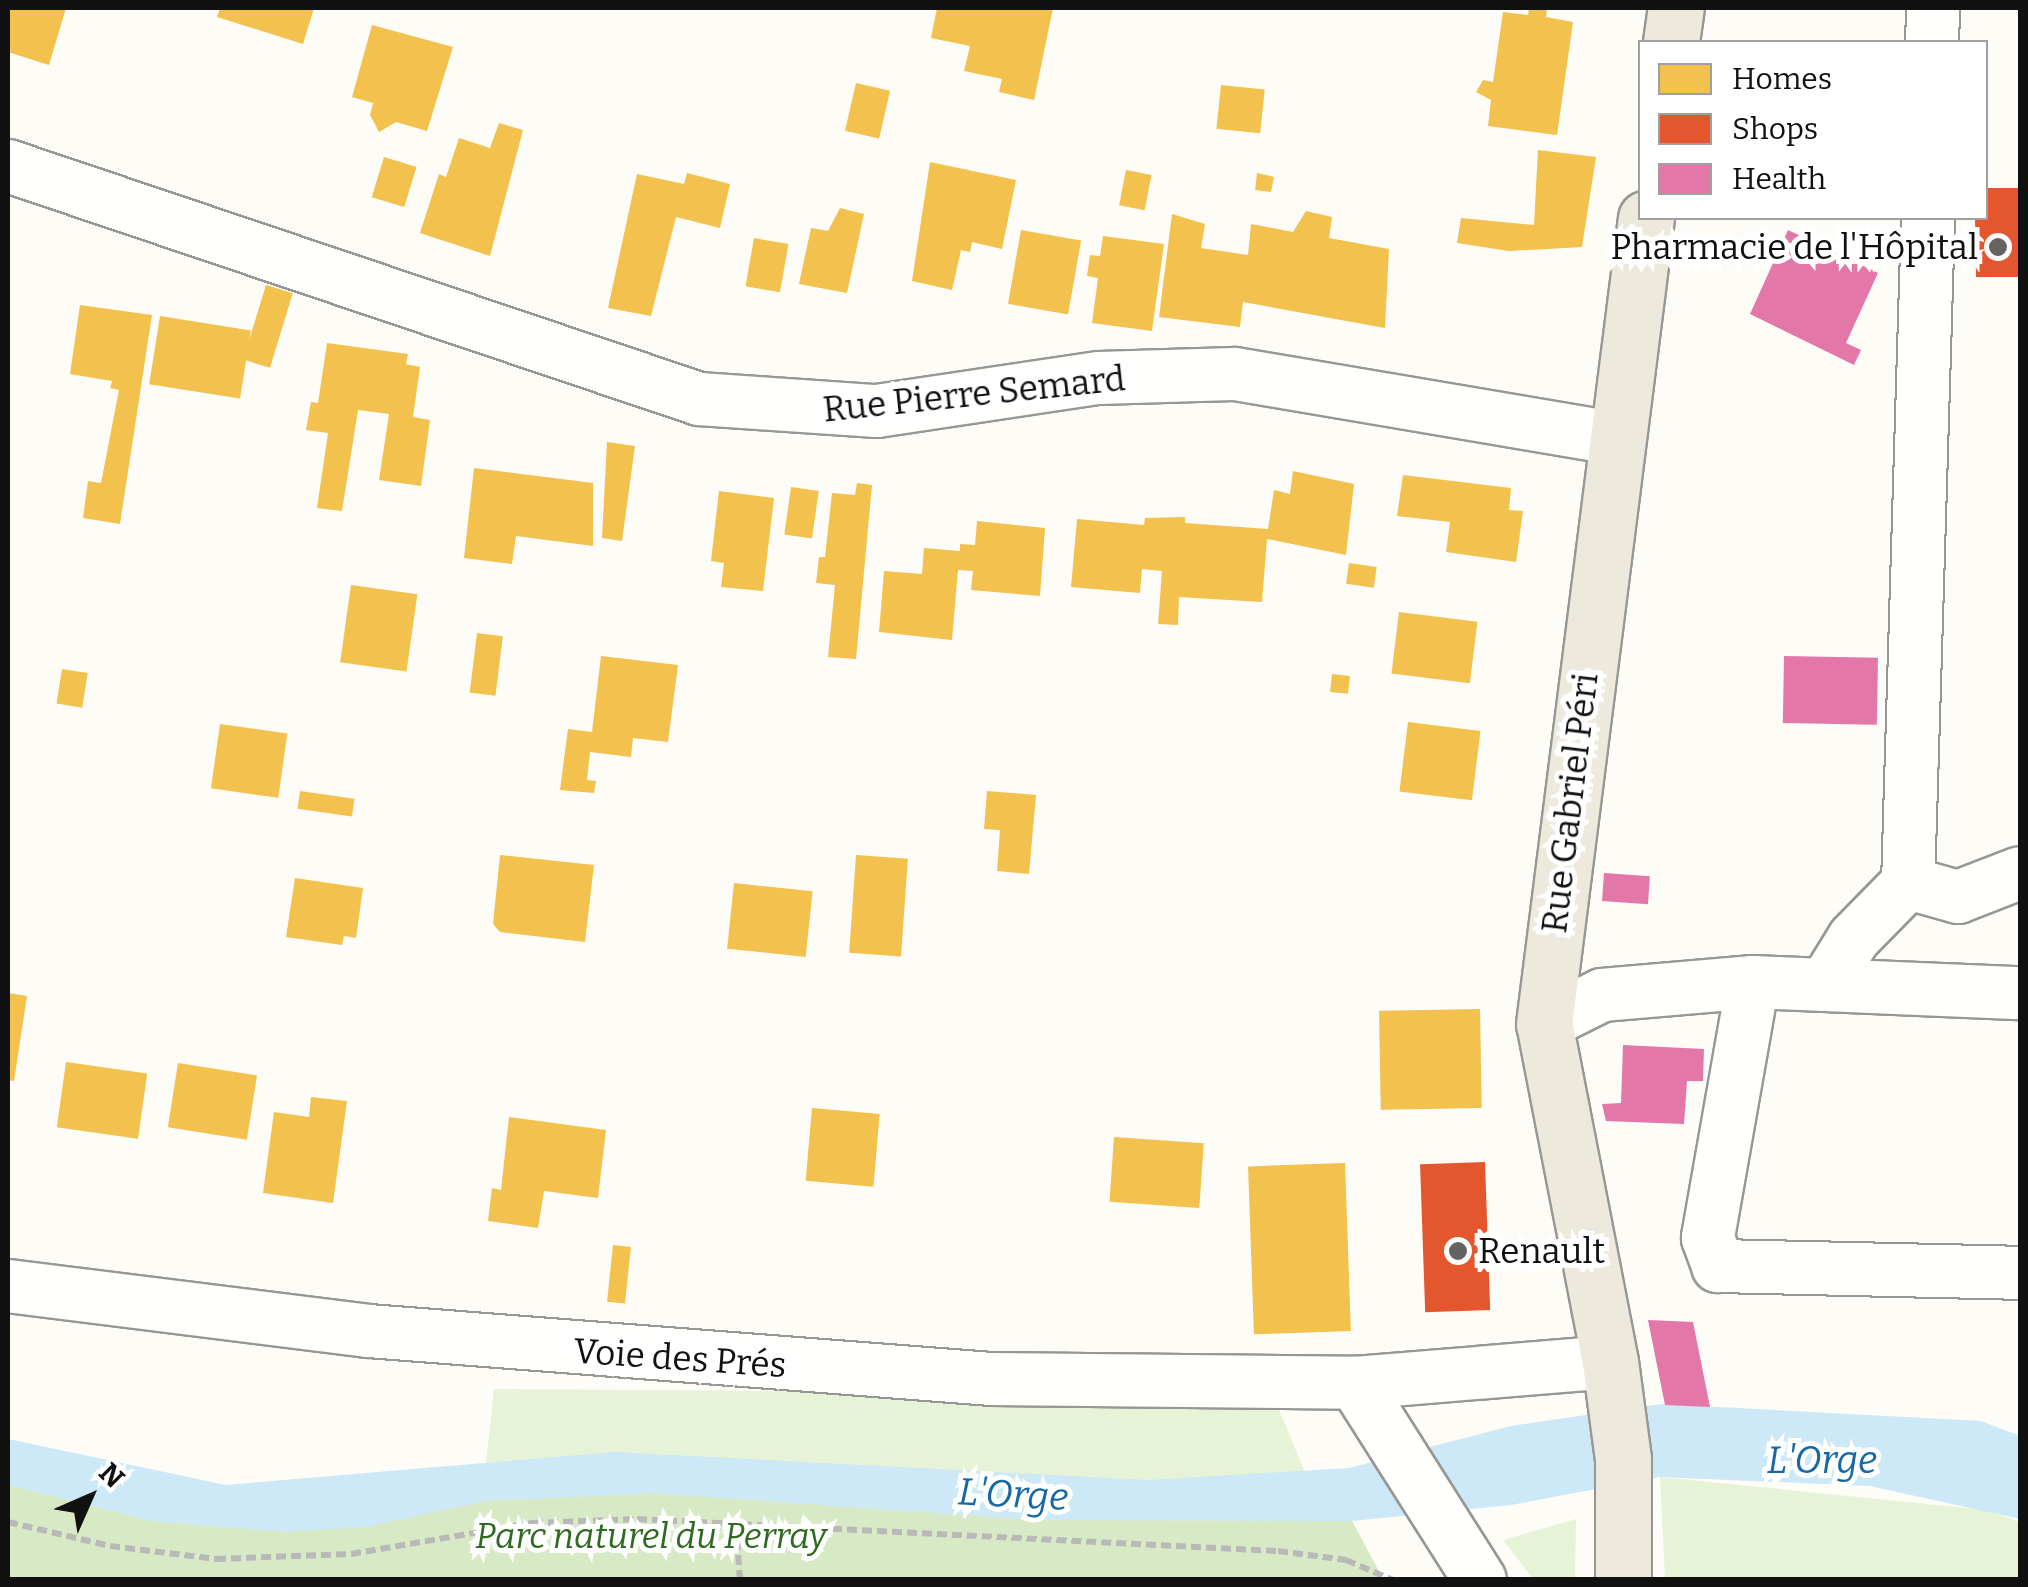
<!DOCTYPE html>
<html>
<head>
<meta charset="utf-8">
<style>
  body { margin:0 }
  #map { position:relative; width:2028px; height:1587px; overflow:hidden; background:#fdfcf7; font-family:Bitter,serif }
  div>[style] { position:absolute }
  .green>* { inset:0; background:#e7f3d7 }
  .forest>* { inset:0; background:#d8eac5 }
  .water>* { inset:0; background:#cde8f7 }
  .homes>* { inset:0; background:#f2c14e; transform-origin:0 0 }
  .shops>* { inset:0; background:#e4572e; transform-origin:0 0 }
  .health>* { inset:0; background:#e377a8; transform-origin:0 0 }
  .path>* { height:6px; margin-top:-3px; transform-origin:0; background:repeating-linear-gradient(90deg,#b9b9b8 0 10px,transparent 0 15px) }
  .roads { filter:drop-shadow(2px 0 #979795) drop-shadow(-2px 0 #979795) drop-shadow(0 2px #979795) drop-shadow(0 -2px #979795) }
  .minor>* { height:52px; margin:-26px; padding:0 26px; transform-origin:26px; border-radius:26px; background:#fffffe }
  .major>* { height:55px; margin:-27.5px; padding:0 27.5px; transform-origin:27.5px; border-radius:27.5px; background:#ede9dc }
  .dots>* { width:28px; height:28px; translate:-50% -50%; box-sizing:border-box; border:5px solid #fff; border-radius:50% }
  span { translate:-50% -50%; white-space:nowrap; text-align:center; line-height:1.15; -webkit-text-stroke:10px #fff; paint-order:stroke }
  .poi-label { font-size:35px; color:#111 }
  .right { translate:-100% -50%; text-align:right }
  .left { translate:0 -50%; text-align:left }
  .street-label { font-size:35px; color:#111 }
  .park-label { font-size:35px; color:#2f6b1f; font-style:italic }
  .water-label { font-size:38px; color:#1768a6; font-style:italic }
  .frame { position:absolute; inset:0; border:10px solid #111; pointer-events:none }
  .legend { position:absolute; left:1638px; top:40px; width:350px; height:180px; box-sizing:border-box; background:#fff; border:2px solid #a0a0a0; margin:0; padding:12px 18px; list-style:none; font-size:30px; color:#111 }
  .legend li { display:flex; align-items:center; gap:20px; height:50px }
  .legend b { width:50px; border:2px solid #a0a0a0 }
  .north { position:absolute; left:40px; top:1447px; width:100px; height:100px; -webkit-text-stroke:8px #fff; paint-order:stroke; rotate:45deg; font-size:28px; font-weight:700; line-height:40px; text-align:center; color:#111 }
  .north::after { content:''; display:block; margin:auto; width:35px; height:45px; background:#111; clip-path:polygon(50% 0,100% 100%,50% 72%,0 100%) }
</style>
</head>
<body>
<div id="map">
  <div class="green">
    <div style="clip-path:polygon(494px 1389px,1273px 1395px,1325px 1521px,1352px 1521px,1383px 1579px,8px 1579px,8px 1485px,482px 1501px)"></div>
    <div style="clip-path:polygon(1660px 1477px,1987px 1510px,2020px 1522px,2020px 1579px,1665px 1579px)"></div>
    <div style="clip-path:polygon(1576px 1519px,1575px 1579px,1533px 1579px,1503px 1540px)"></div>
  </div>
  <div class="forest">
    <div style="clip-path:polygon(8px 1485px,152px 1521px,286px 1532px,486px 1501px,652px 1493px,1036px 1520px,1352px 1521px,1383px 1579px,8px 1579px)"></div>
  </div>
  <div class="water">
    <div style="clip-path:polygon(1662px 1404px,1981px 1421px,2020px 1436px,2020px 1519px,1870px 1486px,1660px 1477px,1511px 1505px,1352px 1521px,1036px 1520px,652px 1493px,486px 1501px,365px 1527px,286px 1532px,152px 1521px,8px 1485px,8px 1439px,226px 1485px,614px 1452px,1149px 1480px,1349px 1468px,1511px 1426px)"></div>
  </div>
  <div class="homes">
    <div style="clip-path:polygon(8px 8px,66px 8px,49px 65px,8px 52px)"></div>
    <div style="clip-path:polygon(220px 8px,314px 8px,303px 44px,217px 17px)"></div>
    <div style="clip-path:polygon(937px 8px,1053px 8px,1034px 100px,999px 92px,1002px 79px,964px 71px,970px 46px,931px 38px)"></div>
    <div style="clip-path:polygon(1529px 8px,1547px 8px,1546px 17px,1573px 22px,1557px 135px,1488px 126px,1491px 100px,1476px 92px,1483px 80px,1493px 82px,1503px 12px,1528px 15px)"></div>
    <div style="clip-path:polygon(372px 25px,453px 47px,427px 131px,396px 122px,379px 132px,370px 115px,373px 103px,352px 97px)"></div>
    <div style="left:856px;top:83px;width:35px;height:49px;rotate:13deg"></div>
    <div style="left:1221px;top:85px;width:44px;height:44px;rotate:6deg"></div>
    <div style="clip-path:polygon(499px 123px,523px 130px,490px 256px,420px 233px,439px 174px,446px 177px,459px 138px,490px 148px)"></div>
    <div style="clip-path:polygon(1538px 150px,1596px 157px,1582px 247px,1509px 251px,1457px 243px,1461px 218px,1534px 225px)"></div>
    <div style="left:384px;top:157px;width:34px;height:42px;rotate:17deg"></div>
    <div style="clip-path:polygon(930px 162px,1016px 180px,1002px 249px,972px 242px,970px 252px,961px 250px,952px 290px,912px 281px)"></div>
    <div style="left:1126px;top:170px;width:26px;height:36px;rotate:11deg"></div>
    <div style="clip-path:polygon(687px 173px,730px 184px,720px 228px,676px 217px,651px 316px,608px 308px,637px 174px,684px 184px)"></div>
    <div style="clip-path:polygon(1257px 173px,1274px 177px,1271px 192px,1255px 190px)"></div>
    <div style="clip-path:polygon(840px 208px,864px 214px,847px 293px,799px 284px,811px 228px,828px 231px)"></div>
    <div style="clip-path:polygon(1306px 211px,1332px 217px,1329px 238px,1389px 249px,1385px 328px,1243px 302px,1240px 327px,1159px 317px,1172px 214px,1205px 224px,1201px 248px,1248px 255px,1251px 224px,1293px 232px)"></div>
    <div style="left:1021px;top:230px;width:61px;height:75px;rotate:10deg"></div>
    <div style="clip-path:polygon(1103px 236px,1164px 244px,1152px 331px,1092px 323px,1098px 278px,1087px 276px,1090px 255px,1100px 256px)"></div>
    <div style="left:754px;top:238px;width:35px;height:49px;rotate:10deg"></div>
    <div style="left:266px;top:285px;width:28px;height:78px;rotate:17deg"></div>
    <div style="clip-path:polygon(80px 305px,152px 315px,120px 524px,83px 518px,88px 481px,101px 483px,119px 390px,110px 388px,112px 381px,70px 374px)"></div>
    <div style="left:160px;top:316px;width:92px;height:69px;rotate:9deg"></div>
    <div style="clip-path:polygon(327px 343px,408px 354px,406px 364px,420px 367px,413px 417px,430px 420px,421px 486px,379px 480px,389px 414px,358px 410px,342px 511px,317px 508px,328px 433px,306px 430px,311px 402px,318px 403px)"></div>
    <div style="clip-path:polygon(607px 442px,635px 446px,622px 541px,602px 538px)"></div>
    <div style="clip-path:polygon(474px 468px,593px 483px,593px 546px,516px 536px,512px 564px,464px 558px)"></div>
    <div style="clip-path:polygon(1293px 471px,1354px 484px,1346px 555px,1267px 539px,1262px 602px,1179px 597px,1178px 625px,1158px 624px,1162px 571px,1142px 569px,1140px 593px,1071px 587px,1077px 519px,1144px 525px,1145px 518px,1185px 517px,1185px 523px,1268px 529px,1274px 490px,1290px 494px)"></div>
    <div style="clip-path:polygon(1403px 475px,1511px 488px,1509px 510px,1523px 511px,1516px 562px,1446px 552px,1450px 522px,1397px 516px)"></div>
    <div style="clip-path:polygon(857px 483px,872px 485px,856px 659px,828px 657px,835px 585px,816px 583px,819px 557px,825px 557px,832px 493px,855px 495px)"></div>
    <div style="left:791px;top:487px;width:28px;height:48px;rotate:8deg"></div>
    <div style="clip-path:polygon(719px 491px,774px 498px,763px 591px,721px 587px,724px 563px,711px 561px)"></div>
    <div style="clip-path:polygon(977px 521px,1045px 528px,1040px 596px,971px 590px,973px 571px,958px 570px,952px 640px,879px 632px,884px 571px,922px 574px,924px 548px,960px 551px,960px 544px,975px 545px)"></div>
    <div style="left:1349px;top:563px;width:28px;height:21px;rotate:8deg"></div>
    <div style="left:351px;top:585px;width:67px;height:78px;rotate:8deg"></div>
    <div style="left:1399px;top:612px;width:79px;height:62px;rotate:7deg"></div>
    <div style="left:477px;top:633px;width:26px;height:60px;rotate:7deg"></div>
    <div style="clip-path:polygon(601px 656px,678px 665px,668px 742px,633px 738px,631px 757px,590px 752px,587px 780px,596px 781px,594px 793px,560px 790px,568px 729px,592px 732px)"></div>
    <div style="left:62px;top:669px;width:26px;height:35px;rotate:9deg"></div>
    <div style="left:1332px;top:674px;width:18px;height:18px;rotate:6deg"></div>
    <div style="left:1408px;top:722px;width:73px;height:70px;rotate:7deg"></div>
    <div style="left:220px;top:724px;width:68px;height:65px;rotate:8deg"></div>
    <div style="left:300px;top:791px;width:55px;height:18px;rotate:8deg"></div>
    <div style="clip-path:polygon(987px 791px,1036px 795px,1029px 874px,997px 871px,1000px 830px,984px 829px)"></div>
    <div style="clip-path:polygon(500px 855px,594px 865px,585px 942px,500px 932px,493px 924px)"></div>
    <div style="left:856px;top:855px;width:52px;height:98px;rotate:4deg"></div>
    <div style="clip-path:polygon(295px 878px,363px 888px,356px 938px,344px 936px,342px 945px,286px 937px)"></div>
    <div style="left:734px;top:883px;width:79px;height:66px;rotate:6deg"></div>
    <div style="clip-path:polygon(8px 993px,27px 996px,14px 1081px,8px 1080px)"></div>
    <div style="left:1480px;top:1009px;width:99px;height:101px;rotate:89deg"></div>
    <div style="left:66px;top:1062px;width:82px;height:66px;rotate:8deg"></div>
    <div style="left:178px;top:1063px;width:80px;height:65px;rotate:9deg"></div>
    <div style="clip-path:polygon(311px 1097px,347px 1101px,333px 1203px,263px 1193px,274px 1112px,309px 1117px)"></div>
    <div style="left:812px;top:1108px;width:68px;height:73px;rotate:5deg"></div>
    <div style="clip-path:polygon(509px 1117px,606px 1130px,598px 1198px,544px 1191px,538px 1228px,488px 1221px,492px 1188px,501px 1190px)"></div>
    <div style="left:1114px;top:1137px;width:90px;height:65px;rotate:4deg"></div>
    <div style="left:1345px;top:1163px;width:168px;height:97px;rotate:88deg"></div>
    <div style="left:613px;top:1245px;width:18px;height:57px;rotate:6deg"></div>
  </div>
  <div class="shops">
    <div style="clip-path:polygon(1986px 188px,2020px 188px,2020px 277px,1976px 277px,1975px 218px,1986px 218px)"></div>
    <div style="left:1485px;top:1162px;width:148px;height:65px;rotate:88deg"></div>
  </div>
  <div class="health">
    <div style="clip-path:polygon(1788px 230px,1878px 273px,1846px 343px,1861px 350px,1854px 365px,1750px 314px)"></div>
    <div style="left:1784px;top:656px;width:94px;height:67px;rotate:1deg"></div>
    <div style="left:1604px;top:873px;width:46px;height:28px;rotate:4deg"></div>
    <div style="clip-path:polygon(1623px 1045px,1704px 1049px,1703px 1081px,1687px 1081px,1684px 1124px,1606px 1121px,1602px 1104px,1621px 1103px)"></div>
    <div style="clip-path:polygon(1648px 1320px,1693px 1322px,1710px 1407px,1665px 1405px)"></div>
  </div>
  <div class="path">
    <div style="left:8px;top:1522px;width:105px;rotate:13.2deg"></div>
    <div style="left:110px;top:1546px;width:107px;rotate:7deg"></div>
    <div style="left:216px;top:1559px;width:135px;rotate:-2.1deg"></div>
    <div style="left:351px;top:1554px;width:185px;rotate:-9.7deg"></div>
    <div style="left:533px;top:1523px;width:104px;rotate:-2.2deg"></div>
    <div style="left:637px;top:1519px;width:642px;rotate:2.86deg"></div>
    <div style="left:1278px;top:1551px;width:69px;rotate:7.5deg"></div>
    <div style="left:1346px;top:1560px;width:51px;rotate:23.1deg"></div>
    <div style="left:736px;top:1525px;width:55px;rotate:85.8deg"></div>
  </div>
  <div class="roads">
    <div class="minor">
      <div style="left:1932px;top:42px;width:34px;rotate:-88deg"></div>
      <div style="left:8px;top:166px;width:729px;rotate:18.63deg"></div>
      <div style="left:699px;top:399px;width:178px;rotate:3.9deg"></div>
      <div style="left:877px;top:411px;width:224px;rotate:-8.5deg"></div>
      <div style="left:1099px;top:378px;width:136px;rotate:-1.7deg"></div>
      <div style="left:1235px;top:374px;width:384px;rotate:9.6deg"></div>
      <div style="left:1928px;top:218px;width:665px;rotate:91.72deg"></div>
      <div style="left:1908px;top:883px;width:52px;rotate:15.6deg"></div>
      <div style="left:1958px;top:897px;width:66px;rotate:-21.2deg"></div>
      <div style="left:1753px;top:982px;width:260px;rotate:100deg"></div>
      <div style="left:1708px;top:1238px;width:30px;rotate:70deg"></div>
      <div style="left:1718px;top:1266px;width:302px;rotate:1.3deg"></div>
      <div style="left:1825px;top:985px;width:55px;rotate:-58.3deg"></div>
      <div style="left:1854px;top:938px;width:77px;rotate:-45.5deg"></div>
      <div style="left:1544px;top:1024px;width:65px;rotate:-26.6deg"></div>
      <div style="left:1602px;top:995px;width:152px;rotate:-4.9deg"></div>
      <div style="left:1753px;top:982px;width:267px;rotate:2.4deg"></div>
      <div style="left:8px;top:1286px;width:363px;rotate:7.1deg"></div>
      <div style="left:368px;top:1331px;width:626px;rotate:4.4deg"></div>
      <div style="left:992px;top:1379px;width:363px;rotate:0.6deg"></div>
      <div style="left:1355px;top:1383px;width:256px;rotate:-4.7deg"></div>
      <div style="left:1355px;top:1383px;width:233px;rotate:57.6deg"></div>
    </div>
    <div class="major">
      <div style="left:1671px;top:42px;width:34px;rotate:-82deg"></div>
      <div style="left:1623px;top:1580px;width:121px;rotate:-90deg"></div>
      <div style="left:1623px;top:1459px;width:98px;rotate:-97.6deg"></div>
      <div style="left:1610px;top:1362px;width:344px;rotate:-101deg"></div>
      <div style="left:1544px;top:1024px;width:812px;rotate:-82.79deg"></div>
    </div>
  </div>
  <div class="dots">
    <div style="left:1998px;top:247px;background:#646362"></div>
    <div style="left:1458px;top:1251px;background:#646362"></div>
  </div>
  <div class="poi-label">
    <span class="right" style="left:1978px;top:247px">Pharmacie de l'Hôpital</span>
    <span class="left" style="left:1478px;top:1251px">Renault</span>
  </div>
  <div class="street-label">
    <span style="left:974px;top:394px;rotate:-6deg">Rue Pierre Semard</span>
    <span style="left:1570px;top:803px;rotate:-83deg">Rue Gabriel Péri</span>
    <span style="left:680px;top:1358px;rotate:4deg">Voie des Prés</span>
  </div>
  <div class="park-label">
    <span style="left:651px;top:1536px">Parc naturel du Perray</span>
  </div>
  <div class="water-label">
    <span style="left:1822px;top:1461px">L'Orge</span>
    <span style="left:1013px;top:1495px;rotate:3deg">L'Orge</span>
  </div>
  <div class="frame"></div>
  <ul class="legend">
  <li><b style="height:28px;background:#f2c14e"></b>Homes</li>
  <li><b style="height:28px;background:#e4572e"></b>Shops</li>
  <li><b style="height:28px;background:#e377a8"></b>Health</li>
  </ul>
  <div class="north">N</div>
</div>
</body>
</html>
